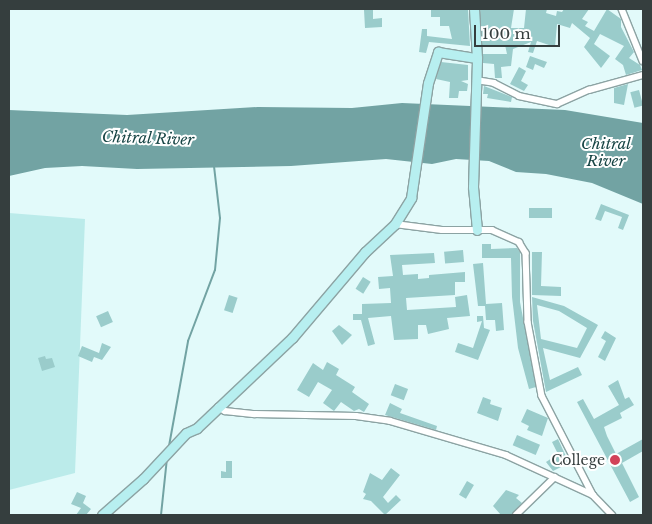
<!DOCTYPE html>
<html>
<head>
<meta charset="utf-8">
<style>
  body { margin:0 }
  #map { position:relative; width:652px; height:524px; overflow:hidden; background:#e2fafa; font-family:"Libre Baskerville",serif }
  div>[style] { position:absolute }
  .green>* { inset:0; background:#bbebea }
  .water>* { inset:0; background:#72a3a3 }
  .stream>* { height:2px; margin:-1px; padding:0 1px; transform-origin:1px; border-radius:1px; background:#72a3a3 }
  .building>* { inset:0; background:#9acccb; transform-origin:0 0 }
  .roads { filter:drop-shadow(1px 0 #8ca3a3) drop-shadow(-1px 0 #8ca3a3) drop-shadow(0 1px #8ca3a3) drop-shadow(0 -1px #8ca3a3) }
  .street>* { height:5.5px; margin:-2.75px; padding:0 2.75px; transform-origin:2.75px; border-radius:2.75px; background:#fff }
  .secondary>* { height:9px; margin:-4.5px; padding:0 4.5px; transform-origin:4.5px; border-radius:4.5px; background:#b7eff0 }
  .dots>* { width:14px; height:14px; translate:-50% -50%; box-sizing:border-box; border:2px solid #fff; border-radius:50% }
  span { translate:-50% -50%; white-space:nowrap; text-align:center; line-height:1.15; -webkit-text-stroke:4px #fff; paint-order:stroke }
  .poi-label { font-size:14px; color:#353e3e }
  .right { translate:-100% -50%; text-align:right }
  .water-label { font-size:15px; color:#174545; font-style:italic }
  .frame { position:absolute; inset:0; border:10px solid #353e3e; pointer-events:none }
  .scale { position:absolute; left:474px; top:25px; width:86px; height:22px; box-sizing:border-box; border:2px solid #353e3e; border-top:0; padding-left:6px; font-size:15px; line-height:18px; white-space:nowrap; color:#353e3e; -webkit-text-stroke:4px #fff; paint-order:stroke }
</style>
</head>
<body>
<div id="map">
  <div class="green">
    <div style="clip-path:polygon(9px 213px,85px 219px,75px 473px,9px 490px)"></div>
  </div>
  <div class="water">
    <div style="clip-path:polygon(402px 103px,565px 110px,643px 123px,643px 204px,592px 183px,546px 174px,516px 172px,489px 161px,456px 159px,432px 164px,386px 159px,291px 166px,137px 169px,82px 166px,45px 168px,9px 176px,9px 110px,127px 115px,258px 107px,352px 108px)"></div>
  </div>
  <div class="stream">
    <div style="left:169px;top:446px;width:107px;rotate:-79.7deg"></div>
    <div style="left:188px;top:341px;width:76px;rotate:-69.2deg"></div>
    <div style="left:215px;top:270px;width:52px;rotate:-84.5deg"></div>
    <div style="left:220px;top:218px;width:52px;rotate:-96.6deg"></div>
    <div style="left:161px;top:515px;width:57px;rotate:-84deg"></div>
  </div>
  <div class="building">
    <div style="clip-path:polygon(431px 9px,468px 9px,470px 46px,429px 42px,426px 53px,419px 52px,422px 29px,427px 29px,427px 36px,452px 39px,449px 26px,440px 26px,440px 17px,431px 17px)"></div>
    <div style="clip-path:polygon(480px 9px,514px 9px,511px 28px,524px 28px,526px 9px,547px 9px,546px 13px,556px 16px,557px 11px,562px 12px,564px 9px,589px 9px,582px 19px,588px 22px,585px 26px,594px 31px,607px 9px,621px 19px,621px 27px,634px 52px,629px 58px,640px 65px,642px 70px,626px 75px,623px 65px,615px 59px,624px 46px,600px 34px,594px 44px,610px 56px,601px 68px,584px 47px,590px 38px,572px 23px,570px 28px,557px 24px,555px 47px,537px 41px,533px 53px,528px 52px,531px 42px,513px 49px,511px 66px,501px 67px,502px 78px,495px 78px,494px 64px,483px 63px,483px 54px,507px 54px,505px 45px,482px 46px)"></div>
    <div style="clip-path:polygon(364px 10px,373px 10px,373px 19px,382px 18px,382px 27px,365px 28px)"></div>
    <div style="clip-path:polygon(530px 56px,547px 62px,544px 68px,535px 64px,533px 70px,526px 67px)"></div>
    <div style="clip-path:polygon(441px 62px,468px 65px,468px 80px,461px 81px,468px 84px,467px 91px,459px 91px,458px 98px,449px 98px,450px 82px,436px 79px)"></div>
    <div style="clip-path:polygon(519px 67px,526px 71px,521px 81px,528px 85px,524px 91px,510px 84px)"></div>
    <div style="clip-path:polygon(628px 84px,624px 105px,614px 103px,614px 88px)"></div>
    <div style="clip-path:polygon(484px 86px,512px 97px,511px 102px,487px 98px,488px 94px,483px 94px)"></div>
    <div style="left:639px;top:90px;width:16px;height:9px;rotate:75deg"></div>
    <div style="clip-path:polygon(601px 204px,629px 215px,623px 230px,618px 228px,622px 217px,605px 211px,601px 221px,595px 219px)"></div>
    <div style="left:552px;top:208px;width:10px;height:23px;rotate:90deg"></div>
    <div style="clip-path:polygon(482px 244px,491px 244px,491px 249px,517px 248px,520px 252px,520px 302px,536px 387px,529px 389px,518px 348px,512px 297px,511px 258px,482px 258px)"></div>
    <div style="left:463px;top:250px;width:12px;height:19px;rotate:85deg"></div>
    <div style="clip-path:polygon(532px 252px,542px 252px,541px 286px,561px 287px,561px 296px,532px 295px)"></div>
    <div style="clip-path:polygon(434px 253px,435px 263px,402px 265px,403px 275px,418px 274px,418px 279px,429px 278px,429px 275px,465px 272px,465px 282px,455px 282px,455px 295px,406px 298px,407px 310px,456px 307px,455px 297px,467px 295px,470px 316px,447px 318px,449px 329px,428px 334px,426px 325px,418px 325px,418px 339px,394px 340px,391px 316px,368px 318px,375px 344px,368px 346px,361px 320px,353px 320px,353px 314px,362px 314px,362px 304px,391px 303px,390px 288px,379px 289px,378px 277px,393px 276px,390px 255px)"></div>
    <div style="clip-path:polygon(483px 263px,486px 304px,502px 303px,504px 330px,496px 331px,495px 320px,486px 320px,485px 306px,478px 306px,473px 264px)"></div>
    <div style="left:363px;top:277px;width:9px;height:14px;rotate:32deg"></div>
    <div style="left:229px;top:295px;width:9px;height:16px;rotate:18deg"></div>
    <div style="clip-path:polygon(evenodd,532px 297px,564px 306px,598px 325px,580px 358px,543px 348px,550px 380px,578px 367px,582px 375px,546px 392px,533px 321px,532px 297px,537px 305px,559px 311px,587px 328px,577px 348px,541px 339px,537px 305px)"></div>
    <div style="left:108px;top:311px;width:12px;height:13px;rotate:66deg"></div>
    <div style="clip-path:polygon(477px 316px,483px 316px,484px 328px,490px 330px,478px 360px,455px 352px,458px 343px,473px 348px,482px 321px,477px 322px)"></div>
    <div style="clip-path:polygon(339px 325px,352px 335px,342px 345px,332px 331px)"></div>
    <div style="clip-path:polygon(605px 331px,616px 338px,605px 361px,598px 357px,606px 341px,601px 338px)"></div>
    <div style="clip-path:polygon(102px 343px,111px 347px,102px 360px,94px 357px,92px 362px,78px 356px,82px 346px,99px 353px)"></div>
    <div style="clip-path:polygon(45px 356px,46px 359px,52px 358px,55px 367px,42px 371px,38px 358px)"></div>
    <div style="clip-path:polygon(327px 362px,339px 369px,336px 375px,355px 387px,352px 392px,369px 404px,364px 412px,359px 409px,354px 411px,341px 402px,334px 411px,323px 403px,332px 390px,318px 382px,309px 397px,297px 390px,313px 363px,323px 370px)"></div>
    <div style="clip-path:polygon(618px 380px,625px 399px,629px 397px,634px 405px,620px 413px,622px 418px,604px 427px,607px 436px,616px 454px,643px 439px,643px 451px,622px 463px,639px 497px,630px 502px,577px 402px,583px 399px,594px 419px,619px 405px,608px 386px)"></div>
    <div style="left:395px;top:384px;width:14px;height:12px;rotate:21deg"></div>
    <div style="clip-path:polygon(483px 397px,491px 400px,490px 404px,502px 408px,498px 421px,477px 413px)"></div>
    <div style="clip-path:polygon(390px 403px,402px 409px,400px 413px,437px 426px,436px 430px,385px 415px)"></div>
    <div style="clip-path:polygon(527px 409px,548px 418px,542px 436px,527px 430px,529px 426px,521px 422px)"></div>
    <div style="left:517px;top:435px;width:25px;height:11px;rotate:23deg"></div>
    <div style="clip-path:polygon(558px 439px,569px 463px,553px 471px,546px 462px,558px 454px,552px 442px)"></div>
    <div style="clip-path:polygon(226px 461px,232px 461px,232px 478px,221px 478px,221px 471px,226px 472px)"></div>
    <div style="clip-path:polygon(391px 468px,400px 475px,383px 497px,388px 503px,396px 495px,401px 500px,385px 515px,371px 501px,363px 499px,366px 494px,363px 492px,370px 473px,382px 480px)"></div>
    <div style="left:467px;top:481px;width:8px;height:16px;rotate:30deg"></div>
    <div style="clip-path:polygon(506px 490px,519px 495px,516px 498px,522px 503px,511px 515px,501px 515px,493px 506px)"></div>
    <div style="clip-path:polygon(77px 492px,86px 496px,83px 503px,91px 509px,86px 515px,76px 515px,81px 508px,71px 504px)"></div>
  </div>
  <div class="roads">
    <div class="street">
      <div style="left:622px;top:9px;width:56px;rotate:68deg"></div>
      <div style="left:476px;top:80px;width:18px;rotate:9deg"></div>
      <div style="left:494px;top:83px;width:28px;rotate:27deg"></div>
      <div style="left:519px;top:96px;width:39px;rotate:12deg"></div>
      <div style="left:557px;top:104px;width:35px;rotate:-24deg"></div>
      <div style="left:589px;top:90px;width:56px;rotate:-15.5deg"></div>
      <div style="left:395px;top:224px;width:47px;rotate:7.3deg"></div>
      <div style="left:442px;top:230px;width:50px"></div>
      <div style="left:492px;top:230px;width:30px;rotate:24deg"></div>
      <div style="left:519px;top:242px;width:13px;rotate:58deg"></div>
      <div style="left:526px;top:253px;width:69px;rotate:88.3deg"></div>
      <div style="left:528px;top:322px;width:75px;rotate:79.3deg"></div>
      <div style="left:542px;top:396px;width:111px;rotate:62.7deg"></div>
      <div style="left:593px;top:495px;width:28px;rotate:46deg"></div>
      <div style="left:218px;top:407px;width:8px;rotate:30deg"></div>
      <div style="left:225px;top:411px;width:30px;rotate:6deg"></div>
      <div style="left:255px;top:414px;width:101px;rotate:1.1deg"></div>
      <div style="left:356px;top:416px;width:34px;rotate:8deg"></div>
      <div style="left:390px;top:421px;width:121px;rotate:16.3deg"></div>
      <div style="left:506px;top:455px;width:96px;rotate:24.7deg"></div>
      <div style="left:516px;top:515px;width:54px;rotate:-44.3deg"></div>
    </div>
    <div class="secondary">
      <div style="left:477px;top:230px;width:43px;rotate:-95.3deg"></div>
      <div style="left:473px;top:187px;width:129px;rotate:-88.2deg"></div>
      <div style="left:102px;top:515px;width:55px;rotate:-41.3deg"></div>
      <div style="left:143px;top:479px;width:63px;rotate:-46.9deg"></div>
      <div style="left:186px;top:433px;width:12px;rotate:-24deg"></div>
      <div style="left:197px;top:428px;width:131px;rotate:-43.5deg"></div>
      <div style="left:292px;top:338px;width:113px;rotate:-49.7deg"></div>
      <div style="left:365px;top:252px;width:41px;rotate:-43deg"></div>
      <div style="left:395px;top:224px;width:31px;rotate:-58deg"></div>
      <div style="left:411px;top:198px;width:116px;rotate:-81.6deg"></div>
      <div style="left:428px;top:83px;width:33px;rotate:-72deg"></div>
      <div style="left:438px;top:52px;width:39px;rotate:9deg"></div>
      <div style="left:477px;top:58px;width:49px;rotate:-93.5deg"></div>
    </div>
  </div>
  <div class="dots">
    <div style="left:615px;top:460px;background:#d24259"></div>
  </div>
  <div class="poi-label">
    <span class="right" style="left:605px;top:460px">College</span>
  </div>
  <div class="water-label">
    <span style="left:148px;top:138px;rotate:2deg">Chitral River</span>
    <span style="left:606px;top:152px">Chitral<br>River</span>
  </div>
  <div class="frame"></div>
  <div class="scale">100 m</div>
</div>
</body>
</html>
